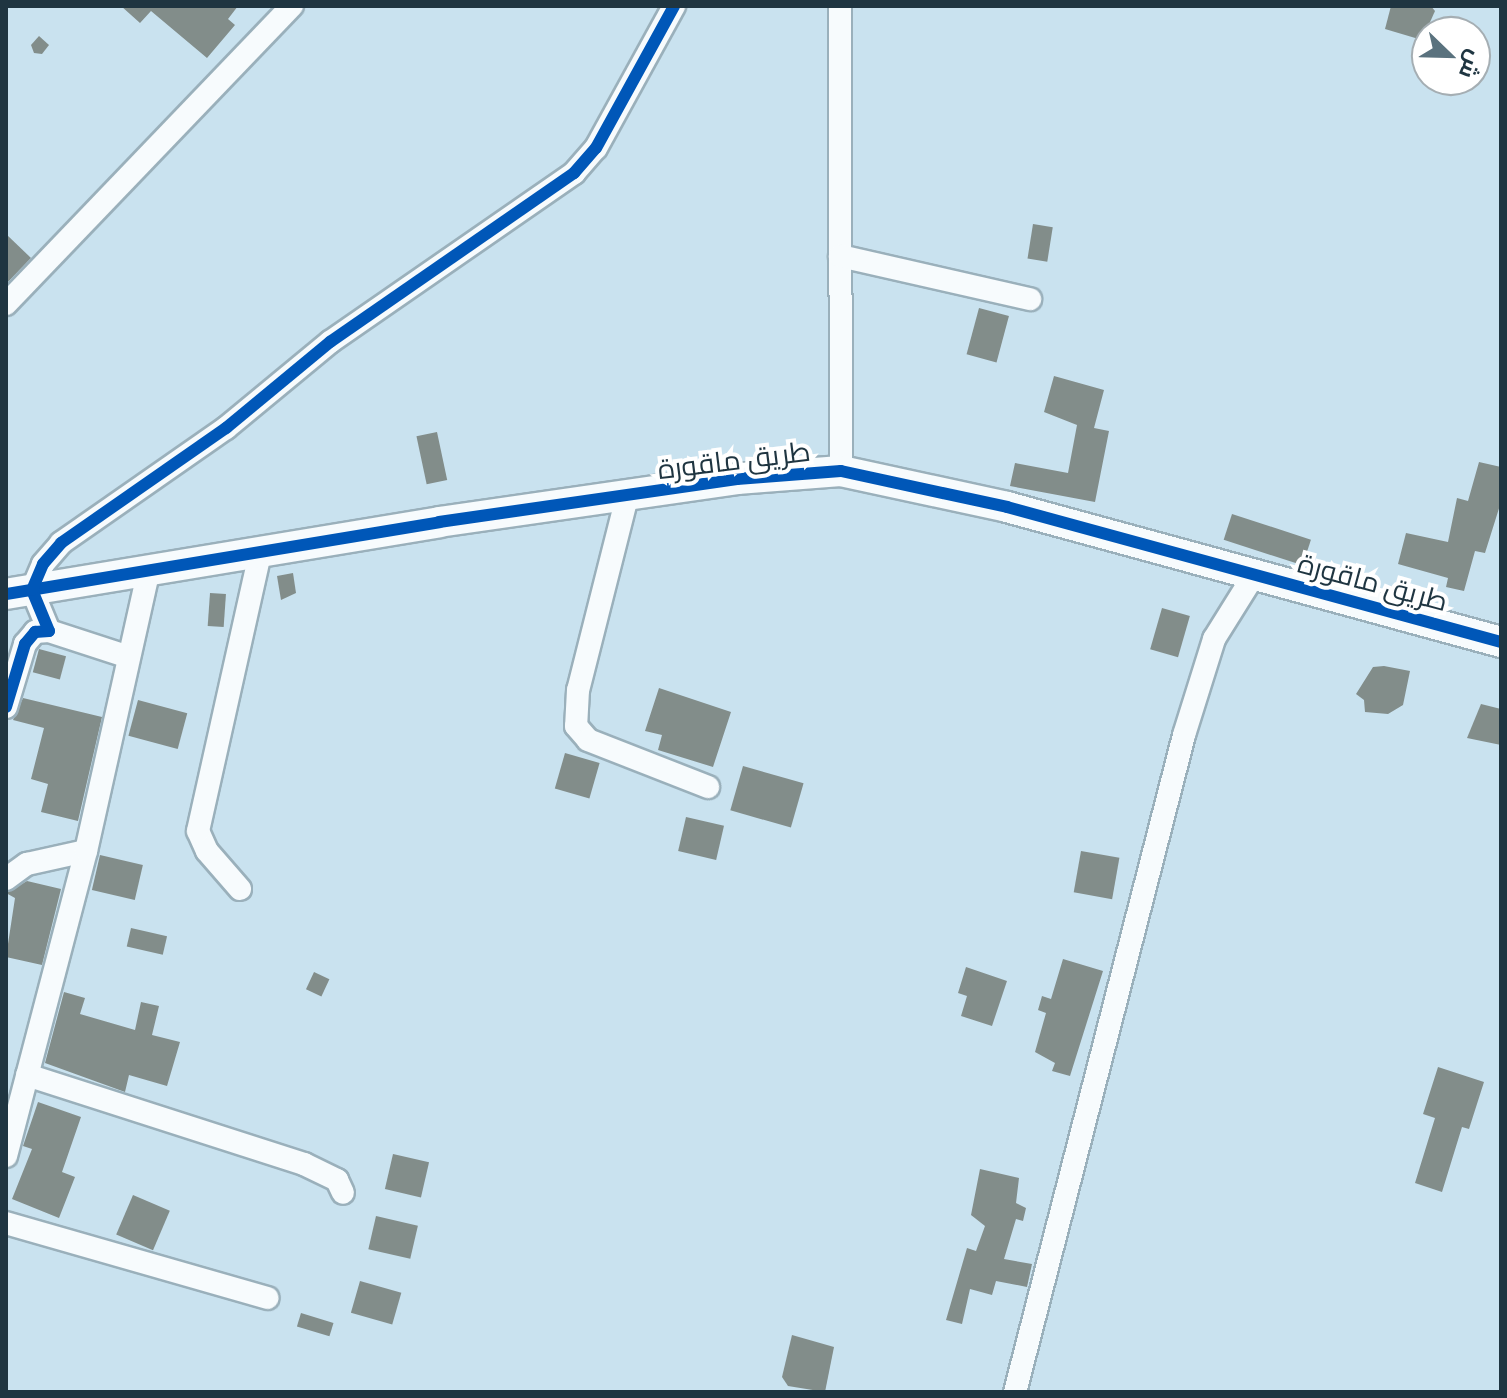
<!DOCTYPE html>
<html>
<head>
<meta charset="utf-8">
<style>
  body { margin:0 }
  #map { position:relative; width:1507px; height:1398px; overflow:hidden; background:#c9e2ef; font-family:Ubuntu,Cairo,sans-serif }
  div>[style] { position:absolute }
  .building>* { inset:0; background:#828d8a; transform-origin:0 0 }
  .roads { filter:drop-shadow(2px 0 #9ab0bb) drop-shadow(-2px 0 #9ab0bb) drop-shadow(0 2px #9ab0bb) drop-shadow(0 -2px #9ab0bb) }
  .street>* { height:22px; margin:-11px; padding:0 11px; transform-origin:11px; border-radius:11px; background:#f7fbfd }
  .secondary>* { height:30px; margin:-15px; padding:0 15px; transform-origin:15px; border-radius:15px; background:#f7fbfd }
  .cycleway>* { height:12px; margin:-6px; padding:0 6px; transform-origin:6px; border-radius:6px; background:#0057b8 }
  span { translate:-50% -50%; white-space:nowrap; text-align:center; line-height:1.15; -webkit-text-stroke:8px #fff; paint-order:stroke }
  .street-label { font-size:28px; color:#1f3541 }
  .frame { position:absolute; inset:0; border:8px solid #1f3541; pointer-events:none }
  .north { position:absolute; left:1411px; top:16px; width:80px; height:80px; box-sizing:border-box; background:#fff; border:2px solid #a5aeb3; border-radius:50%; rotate:113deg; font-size:22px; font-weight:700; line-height:32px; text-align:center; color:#1f3541 }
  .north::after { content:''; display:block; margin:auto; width:28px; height:36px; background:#5a727e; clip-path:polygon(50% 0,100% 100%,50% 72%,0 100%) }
</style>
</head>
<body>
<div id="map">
  <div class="building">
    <div style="clip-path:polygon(121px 6px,238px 6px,228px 19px,235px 25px,207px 58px,151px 11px,140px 23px)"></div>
    <div style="clip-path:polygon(1391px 6px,1431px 6px,1435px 11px,1422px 40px,1385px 29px)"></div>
    <div style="clip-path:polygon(39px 36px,49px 45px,42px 54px,34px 53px,31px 45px)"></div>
    <div style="left:1033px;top:224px;width:20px;height:35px;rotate:9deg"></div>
    <div style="clip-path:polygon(6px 234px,31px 258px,6px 284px)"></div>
    <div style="left:979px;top:308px;width:31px;height:48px;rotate:15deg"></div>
    <div style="clip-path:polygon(1054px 376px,1104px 390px,1094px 428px,1109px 431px,1095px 502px,1010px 486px,1015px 463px,1068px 473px,1077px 425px,1044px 412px)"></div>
    <div style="left:437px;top:432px;width:49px;height:21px;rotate:78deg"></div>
    <div style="clip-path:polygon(1479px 462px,1501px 467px,1501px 502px,1485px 553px,1475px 551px,1464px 591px,1446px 587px,1448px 578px,1398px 564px,1406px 533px,1448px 542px,1457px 498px,1468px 501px)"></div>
    <div style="left:1232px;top:514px;width:83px;height:27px;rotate:18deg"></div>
    <div style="clip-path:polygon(293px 573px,296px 593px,281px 600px,277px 576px)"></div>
    <div style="left:210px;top:593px;width:16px;height:33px;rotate:4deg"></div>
    <div style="left:1162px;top:608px;width:29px;height:43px;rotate:16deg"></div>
    <div style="left:39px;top:649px;width:28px;height:24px;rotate:15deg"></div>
    <div style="clip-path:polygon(1384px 666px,1410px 671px,1403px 705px,1388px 714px,1365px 712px,1364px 700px,1356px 694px,1373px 667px)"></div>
    <div style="clip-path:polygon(659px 688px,731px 712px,713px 767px,658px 750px,662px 735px,645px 731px)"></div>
    <div style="clip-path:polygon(23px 698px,102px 717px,78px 821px,41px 812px,48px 784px,31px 779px,44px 728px,13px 720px)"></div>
    <div style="left:138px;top:700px;width:51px;height:37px;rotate:15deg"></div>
    <div style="clip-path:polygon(1481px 704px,1501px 709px,1501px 745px,1467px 738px)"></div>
    <div style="left:565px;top:753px;width:36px;height:37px;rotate:16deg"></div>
    <div style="left:743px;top:766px;width:63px;height:46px;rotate:16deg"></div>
    <div style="left:686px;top:817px;width:39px;height:35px;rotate:13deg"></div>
    <div style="left:1081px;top:851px;width:39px;height:42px;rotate:10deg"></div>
    <div style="left:100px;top:855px;width:44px;height:36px;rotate:13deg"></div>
    <div style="clip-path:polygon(27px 881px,61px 889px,42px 965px,6px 957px,15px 898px,6px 893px)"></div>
    <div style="left:131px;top:928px;width:37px;height:19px;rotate:13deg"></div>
    <div style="clip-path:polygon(1063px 959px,1103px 971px,1070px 1076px,1052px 1071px,1055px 1063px,1035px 1052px,1046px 1013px,1038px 1010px,1042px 996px,1051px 999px)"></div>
    <div style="clip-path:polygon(966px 967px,1007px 981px,992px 1026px,961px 1016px,967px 996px,958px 993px)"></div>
    <div style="left:314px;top:972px;width:17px;height:19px;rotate:25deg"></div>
    <div style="clip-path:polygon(64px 992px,85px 998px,80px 1014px,135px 1030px,141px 1002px,159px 1006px,152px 1035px,180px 1042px,167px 1086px,129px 1075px,125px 1092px,45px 1063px)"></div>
    <div style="clip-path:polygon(1438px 1067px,1484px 1082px,1469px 1129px,1462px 1127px,1442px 1192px,1415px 1183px,1435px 1118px,1423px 1114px)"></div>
    <div style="clip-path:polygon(38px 1102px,81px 1117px,62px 1172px,75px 1177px,59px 1218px,12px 1199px,32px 1149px,23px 1146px)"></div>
    <div style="left:393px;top:1154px;width:37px;height:36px;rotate:13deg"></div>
    <div style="clip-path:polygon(980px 1169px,1019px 1178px,1016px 1203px,1026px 1208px,1023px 1221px,1016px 1219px,1004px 1259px,1032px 1264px,1027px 1287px,996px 1281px,992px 1295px,970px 1289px,962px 1324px,946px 1320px,967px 1248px,976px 1251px,985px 1226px,971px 1215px)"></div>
    <div style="left:133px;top:1195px;width:40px;height:43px;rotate:23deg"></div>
    <div style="left:376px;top:1216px;width:43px;height:34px;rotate:13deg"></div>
    <div style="left:360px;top:1281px;width:43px;height:33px;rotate:16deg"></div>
    <div style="left:301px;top:1313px;width:34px;height:14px;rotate:17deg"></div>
    <div style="clip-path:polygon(792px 1335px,834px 1347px,825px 1392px,788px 1386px,782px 1377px)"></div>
  </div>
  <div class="roads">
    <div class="street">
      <div style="left:840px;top:6px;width:465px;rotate:89.9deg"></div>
      <div style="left:840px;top:256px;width:195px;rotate:12.8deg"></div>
      <div style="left:6px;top:304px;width:413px;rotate:-46.2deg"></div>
      <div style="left:627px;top:497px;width:199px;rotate:104.2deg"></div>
      <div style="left:578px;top:690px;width:36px;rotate:93deg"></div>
      <div style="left:576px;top:726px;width:18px;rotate:49deg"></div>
      <div style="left:588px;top:740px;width:129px;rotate:21.4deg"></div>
      <div style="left:49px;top:631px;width:84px;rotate:18deg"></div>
      <div style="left:6px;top:707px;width:66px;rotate:-73.2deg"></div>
      <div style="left:25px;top:644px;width:16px;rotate:-50deg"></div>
      <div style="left:35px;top:632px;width:14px;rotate:-4deg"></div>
      <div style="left:49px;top:631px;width:44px;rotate:-112.5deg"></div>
      <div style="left:32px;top:590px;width:28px;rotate:-67deg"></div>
      <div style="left:43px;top:564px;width:28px;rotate:-49deg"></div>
      <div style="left:61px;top:543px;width:201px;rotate:-34.9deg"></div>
      <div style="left:226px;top:428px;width:135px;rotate:-39.6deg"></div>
      <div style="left:330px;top:342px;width:297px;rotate:-34.7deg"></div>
      <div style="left:574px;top:173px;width:33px;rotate:-49deg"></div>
      <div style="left:596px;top:148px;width:162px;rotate:-61.2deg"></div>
      <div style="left:6px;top:879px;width:26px;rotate:-36deg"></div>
      <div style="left:27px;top:864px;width:60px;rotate:-12.4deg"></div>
      <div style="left:240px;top:889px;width:50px;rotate:-131deg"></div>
      <div style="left:207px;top:851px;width:22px;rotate:-114deg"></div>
      <div style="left:198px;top:831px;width:285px;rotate:-77.4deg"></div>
      <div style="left:27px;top:1075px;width:291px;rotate:17.8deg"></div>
      <div style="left:304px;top:1164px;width:37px;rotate:26deg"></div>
      <div style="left:337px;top:1180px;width:14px;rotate:65deg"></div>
      <div style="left:6px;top:1156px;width:315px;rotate:-75.3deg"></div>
      <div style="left:86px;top:851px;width:288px;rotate:-77.4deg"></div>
      <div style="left:6px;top:1223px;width:272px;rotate:16deg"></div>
      <div style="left:1015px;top:1392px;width:678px;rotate:-75.57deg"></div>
      <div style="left:1184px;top:735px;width:101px;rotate:-72.6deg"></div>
      <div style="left:1214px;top:639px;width:75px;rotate:-58deg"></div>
    </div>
    <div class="secondary">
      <div style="left:6px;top:594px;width:439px;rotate:-9.4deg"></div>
      <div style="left:439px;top:522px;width:301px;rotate:-8.2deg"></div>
      <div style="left:737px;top:479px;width:104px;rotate:-4.4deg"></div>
      <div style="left:841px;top:471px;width:170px;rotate:12.2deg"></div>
      <div style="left:1007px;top:507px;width:512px;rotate:15.28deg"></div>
    </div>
  </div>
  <div class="cycleway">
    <div style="left:6px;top:594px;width:439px;rotate:-9.4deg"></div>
    <div style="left:439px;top:522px;width:301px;rotate:-8.2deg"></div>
    <div style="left:737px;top:479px;width:104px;rotate:-4.4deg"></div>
    <div style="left:841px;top:471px;width:170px;rotate:12.2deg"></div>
    <div style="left:1007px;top:507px;width:512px;rotate:15.28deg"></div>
    <div style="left:6px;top:707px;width:66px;rotate:-73.2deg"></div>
    <div style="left:25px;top:644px;width:16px;rotate:-50deg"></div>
    <div style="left:35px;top:632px;width:14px;rotate:-4deg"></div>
    <div style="left:49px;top:631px;width:44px;rotate:-112.5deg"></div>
    <div style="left:32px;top:590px;width:28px;rotate:-67deg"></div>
    <div style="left:43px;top:564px;width:28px;rotate:-49deg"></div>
    <div style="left:61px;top:543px;width:201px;rotate:-34.9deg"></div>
    <div style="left:226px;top:428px;width:135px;rotate:-39.6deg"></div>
    <div style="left:330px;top:342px;width:297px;rotate:-34.7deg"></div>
    <div style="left:574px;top:173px;width:33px;rotate:-49deg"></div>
    <div style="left:596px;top:148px;width:162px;rotate:-61.2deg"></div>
  </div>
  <div class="street-label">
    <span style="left:734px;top:460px;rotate:-7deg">طريق ماقورة</span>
    <span style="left:1373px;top:582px;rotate:15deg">طريق ماقورة</span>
  </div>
  <div class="frame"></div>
  <div class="north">ش</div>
</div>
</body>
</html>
